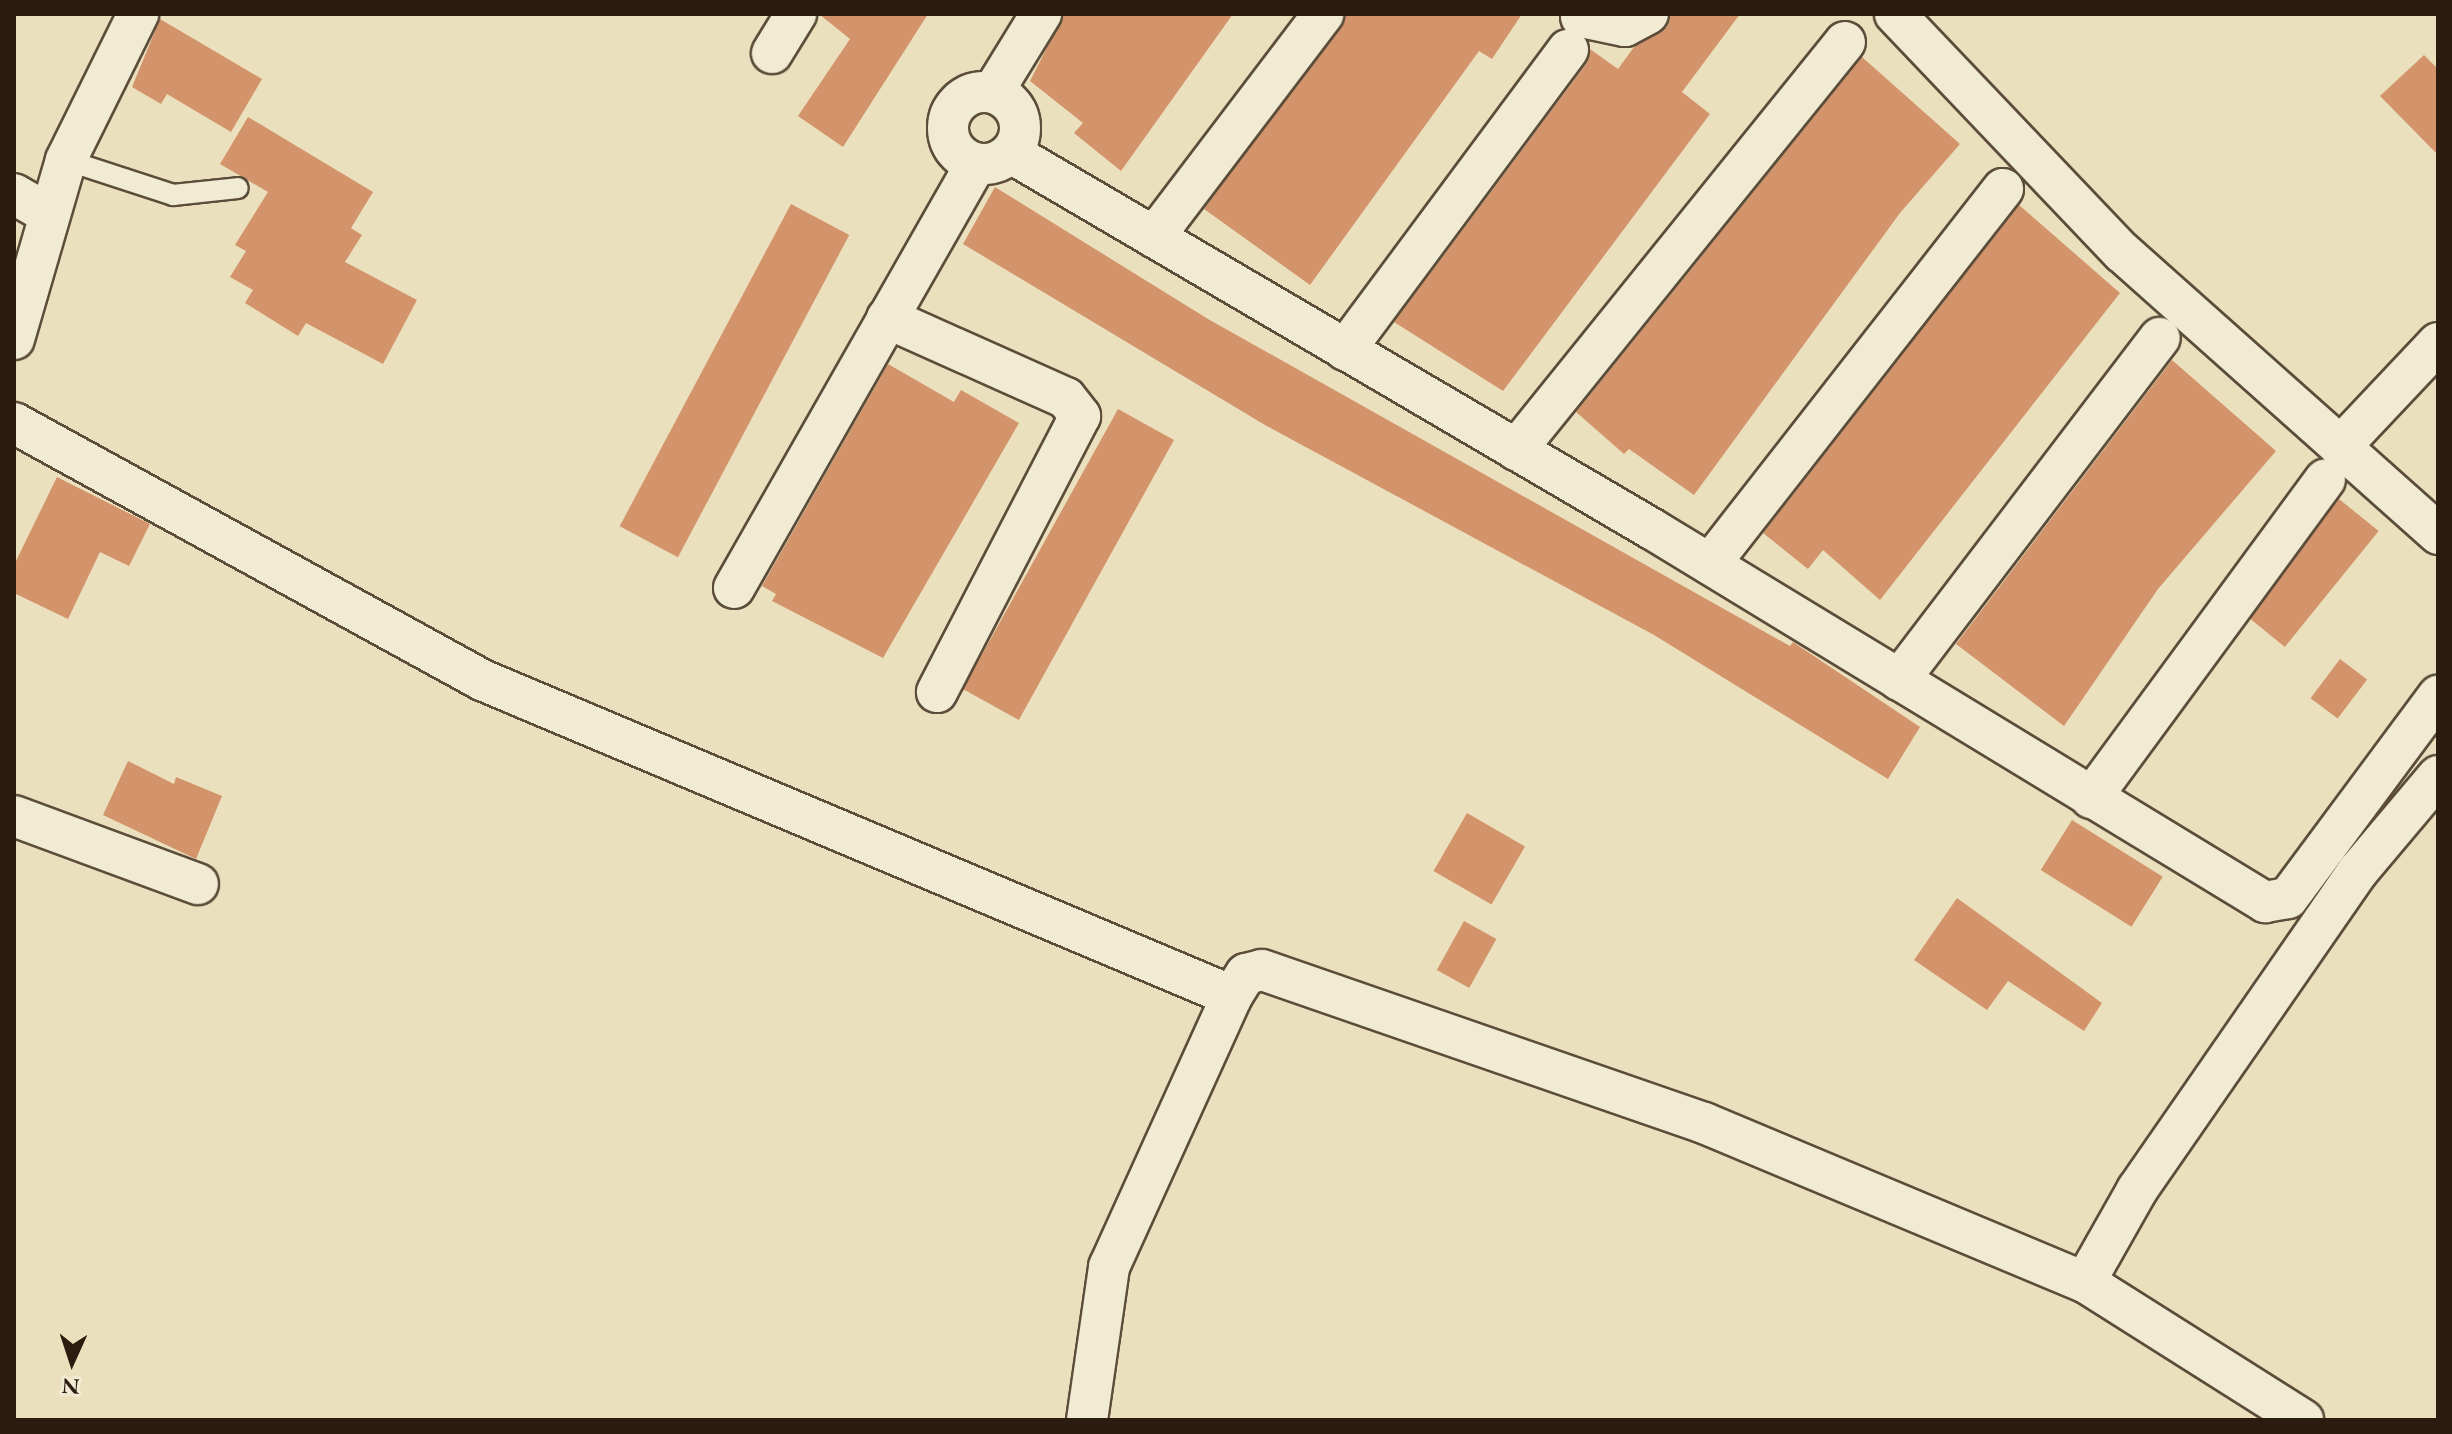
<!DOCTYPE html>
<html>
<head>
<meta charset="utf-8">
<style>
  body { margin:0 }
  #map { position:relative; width:2452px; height:1434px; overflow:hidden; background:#ebe0bd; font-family:"EB Garamond",serif }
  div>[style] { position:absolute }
  .building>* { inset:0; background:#d3946b; transform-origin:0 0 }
  .roads { filter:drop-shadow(2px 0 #5b4d3a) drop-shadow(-2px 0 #5b4d3a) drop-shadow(0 2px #5b4d3a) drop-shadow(0 -2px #5b4d3a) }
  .service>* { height:20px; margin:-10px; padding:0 10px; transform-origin:10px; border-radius:10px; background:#f2ebd4 }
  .minor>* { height:40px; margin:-20px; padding:0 20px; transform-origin:20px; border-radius:20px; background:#f2ebd4 }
  .minor>.ring { margin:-20px; padding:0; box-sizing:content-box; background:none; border:40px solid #f2ebd4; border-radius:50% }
  span { translate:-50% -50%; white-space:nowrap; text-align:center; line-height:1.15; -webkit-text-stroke:6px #f2ebd4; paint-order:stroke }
  .frame { position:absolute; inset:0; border:16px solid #2b1c0f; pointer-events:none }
  .north { position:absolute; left:32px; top:1322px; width:80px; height:80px; -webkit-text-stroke:6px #f2ebd4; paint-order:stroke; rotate:183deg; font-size:22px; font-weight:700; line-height:32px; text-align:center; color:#2b1c0f }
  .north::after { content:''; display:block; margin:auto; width:28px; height:36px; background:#2b1c0f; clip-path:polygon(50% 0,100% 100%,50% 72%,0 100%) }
</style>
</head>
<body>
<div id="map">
  <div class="building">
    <div style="clip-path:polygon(819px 14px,928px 14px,843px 147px,798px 116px,850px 39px)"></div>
    <div style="clip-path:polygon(1064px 14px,1233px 14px,1121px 171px,1074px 133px,1083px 123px,1030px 81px)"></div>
    <div style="clip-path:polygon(1346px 14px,1522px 14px,1492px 59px,1479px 51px,1310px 285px,1204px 209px)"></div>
    <div style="clip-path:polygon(1671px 14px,1740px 14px,1682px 92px,1710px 114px,1503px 391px,1394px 322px,1586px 64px,1590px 49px,1618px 69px,1634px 47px,1667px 27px)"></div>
    <div style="clip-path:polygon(160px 19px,262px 79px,231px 132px,167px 94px,161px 104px,132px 87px)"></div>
    <div style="clip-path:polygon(2424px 55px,2438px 69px,2438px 155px,2380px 96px)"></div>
    <div style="clip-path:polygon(1862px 57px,1960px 144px,1900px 213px,1694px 495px,1629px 449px,1624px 454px,1576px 412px)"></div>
    <div style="clip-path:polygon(248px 117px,373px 192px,351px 228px,362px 235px,345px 262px,417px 300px,383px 364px,306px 323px,298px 336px,245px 303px,253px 290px,230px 277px,246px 251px,235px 245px,268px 192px,220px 164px)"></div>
    <div style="clip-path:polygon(995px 187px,1208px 319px,1790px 646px,1793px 642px,1920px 727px,1888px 779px,1654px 635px,1265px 425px,963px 244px)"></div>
    <div style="left:791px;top:204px;width:66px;height:365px;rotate:28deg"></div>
    <div style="clip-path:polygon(2019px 205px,2120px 293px,1880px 600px,1823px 550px,1808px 569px,1763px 533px)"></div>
    <div style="clip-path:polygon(2172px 360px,2276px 451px,2158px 589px,2064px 726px,1956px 644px)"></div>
    <div style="clip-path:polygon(888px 364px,954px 402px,961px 390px,1019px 423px,883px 658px,772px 601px,776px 594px,762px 586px)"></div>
    <div style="left:1118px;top:409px;width:64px;height:320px;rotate:29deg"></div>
    <div style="clip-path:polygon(57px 477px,150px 524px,129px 566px,100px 552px,68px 619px,14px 593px,14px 565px)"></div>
    <div style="left:2339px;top:499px;width:51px;height:149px;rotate:39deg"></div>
    <div style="left:2340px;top:659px;width:34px;height:49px;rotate:37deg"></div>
    <div style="clip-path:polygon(128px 761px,174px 784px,176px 777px,222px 796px,196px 859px,103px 815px)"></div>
    <div style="left:1467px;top:813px;width:67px;height:67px;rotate:30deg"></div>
    <div style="left:2072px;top:820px;width:107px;height:59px;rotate:32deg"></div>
    <div style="clip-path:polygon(1957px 898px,2102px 1003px,2084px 1031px,2008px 981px,1987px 1010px,1914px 960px)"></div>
    <div style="left:1464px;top:921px;width:37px;height:56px;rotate:29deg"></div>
  </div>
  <div class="roads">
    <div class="service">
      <div style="left:66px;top:160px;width:113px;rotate:18.1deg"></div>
      <div style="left:173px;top:195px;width:65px;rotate:-6.1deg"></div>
    </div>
    <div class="minor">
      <div style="left:1895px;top:14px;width:329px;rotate:46.4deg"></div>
      <div style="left:2122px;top:252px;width:424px;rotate:41.7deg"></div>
      <div style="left:1581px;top:17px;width:45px;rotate:11.6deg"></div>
      <div style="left:1625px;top:26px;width:26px;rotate:-28deg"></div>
      <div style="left:772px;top:53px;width:46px;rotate:-58.4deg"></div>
      <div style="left:993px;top:92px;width:92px;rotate:-58.4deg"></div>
      <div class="ring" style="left:948px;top:92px;width:32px;height:32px"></div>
      <div style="left:1011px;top:153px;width:743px;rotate:30.4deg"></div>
      <div style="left:1652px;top:529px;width:718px;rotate:31.32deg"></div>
      <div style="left:2265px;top:902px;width:23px;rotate:-10deg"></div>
      <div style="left:2288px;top:898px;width:252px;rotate:-53.4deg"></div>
      <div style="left:14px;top:194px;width:38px;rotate:30deg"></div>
      <div style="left:1154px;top:237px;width:280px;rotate:-52.8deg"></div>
      <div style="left:887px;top:318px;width:196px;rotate:24.1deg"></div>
      <div style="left:1066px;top:398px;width:23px;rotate:52deg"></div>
      <div style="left:1080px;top:416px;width:311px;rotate:117.4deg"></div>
      <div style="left:14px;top:339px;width:186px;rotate:-73.8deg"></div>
      <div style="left:66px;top:160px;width:163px;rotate:-63.7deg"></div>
      <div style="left:1345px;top:350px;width:374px;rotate:-53.4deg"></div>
      <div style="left:14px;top:423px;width:534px;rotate:28.77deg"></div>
      <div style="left:482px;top:680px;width:814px;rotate:22.85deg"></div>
      <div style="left:2340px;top:447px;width:143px;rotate:-46.7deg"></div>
      <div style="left:1516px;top:450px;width:524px;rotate:-51.12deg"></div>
      <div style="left:1710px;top:564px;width:476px;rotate:-52deg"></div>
      <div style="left:734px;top:588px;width:489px;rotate:-60.3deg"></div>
      <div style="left:1899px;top:680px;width:430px;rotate:-52.7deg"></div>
      <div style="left:2091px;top:798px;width:395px;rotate:-53.7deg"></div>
      <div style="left:14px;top:816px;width:196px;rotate:20.3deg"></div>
      <div style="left:2085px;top:1282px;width:106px;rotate:-60.5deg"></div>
      <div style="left:2137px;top:1190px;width:388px;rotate:-55.3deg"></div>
      <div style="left:2358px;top:871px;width:124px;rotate:-49.9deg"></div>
      <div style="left:1087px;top:1420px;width:155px;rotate:-81.8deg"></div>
      <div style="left:1109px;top:1267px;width:298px;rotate:-65.6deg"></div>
      <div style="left:1232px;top:996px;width:26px;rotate:-58deg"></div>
      <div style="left:1246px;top:974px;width:16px;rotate:-14deg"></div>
      <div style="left:1262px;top:970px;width:468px;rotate:19.1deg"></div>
      <div style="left:1704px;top:1123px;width:413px;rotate:22.7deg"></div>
      <div style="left:2085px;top:1282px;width:258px;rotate:32.3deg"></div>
    </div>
  </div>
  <div class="frame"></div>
  <div class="north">N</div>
</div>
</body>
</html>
